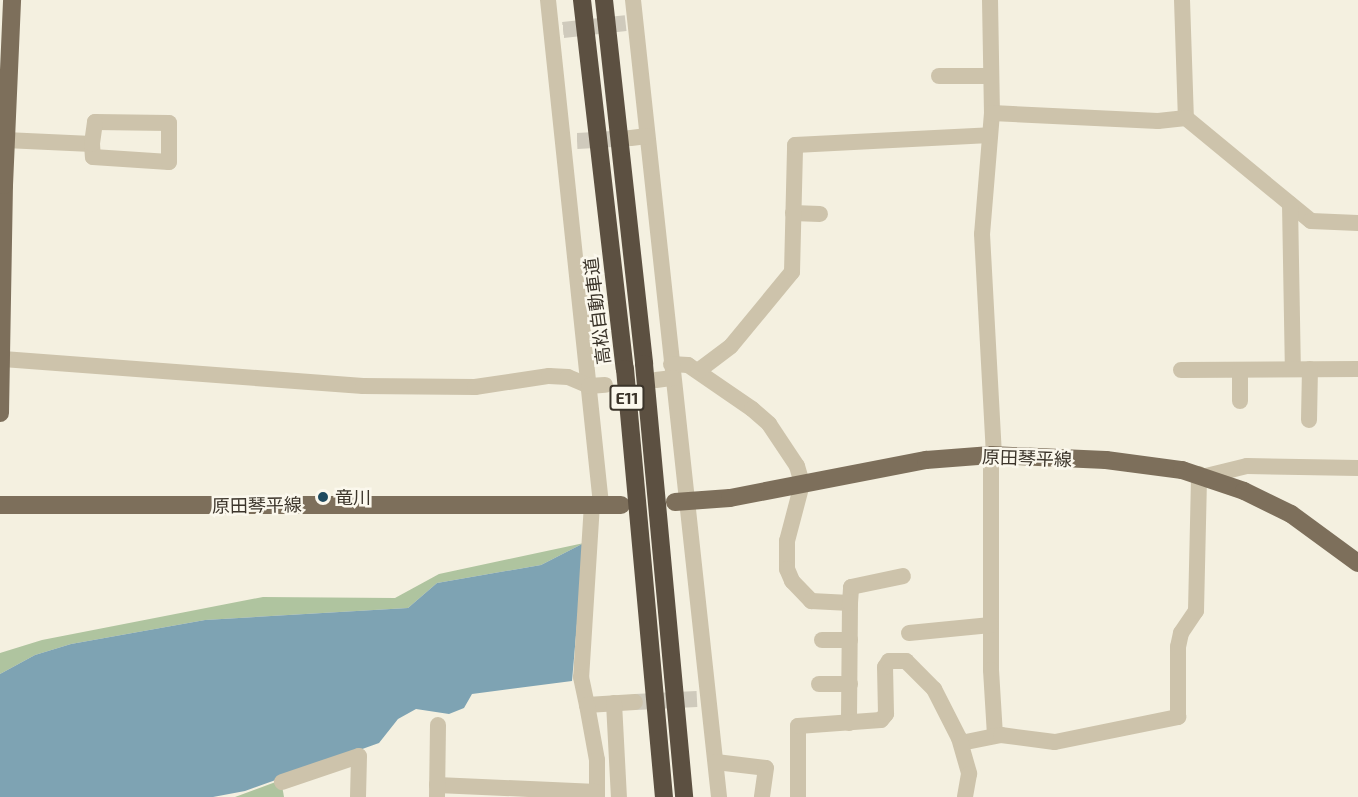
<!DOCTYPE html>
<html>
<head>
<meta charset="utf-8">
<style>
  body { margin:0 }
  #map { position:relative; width:1358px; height:797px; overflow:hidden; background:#f4f0e0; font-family:"Exo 2","Noto Sans JP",sans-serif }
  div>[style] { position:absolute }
  .green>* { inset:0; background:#afc49f }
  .water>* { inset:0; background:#7ea3b3 }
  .minor-tunnel>* { height:16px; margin-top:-8px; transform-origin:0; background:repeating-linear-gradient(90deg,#cfcabc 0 16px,transparent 0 24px) }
  .minor>* { height:16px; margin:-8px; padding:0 8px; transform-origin:8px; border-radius:8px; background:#cdc3ab }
  .major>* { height:18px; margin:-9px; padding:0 9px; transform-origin:9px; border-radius:9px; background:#7d6f5b }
  .highway>* { height:18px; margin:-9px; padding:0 9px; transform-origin:9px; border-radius:9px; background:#5c5041 }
  .dots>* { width:16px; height:16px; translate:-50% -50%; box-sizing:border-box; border:3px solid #fbf8ed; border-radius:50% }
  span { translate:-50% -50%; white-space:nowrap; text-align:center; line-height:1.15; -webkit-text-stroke:5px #fbf8ed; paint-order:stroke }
  .shield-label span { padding:2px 4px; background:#fbf8ed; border:2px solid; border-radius:4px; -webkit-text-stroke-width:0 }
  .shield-label { font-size:16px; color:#3b342a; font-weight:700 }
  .street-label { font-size:18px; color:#3b342a }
  .poi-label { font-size:18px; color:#3b342a }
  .left { translate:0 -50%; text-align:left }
</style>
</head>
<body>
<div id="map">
  <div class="green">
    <div style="clip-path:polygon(584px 543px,541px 565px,437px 583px,408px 608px,205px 620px,71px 644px,35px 655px,0 674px,0 653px,42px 640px,263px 597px,395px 598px,439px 574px)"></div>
    <div style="clip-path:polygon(281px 780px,284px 797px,235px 797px)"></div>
  </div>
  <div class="water">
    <div style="clip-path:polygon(584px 543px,572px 681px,472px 694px,464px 708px,449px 714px,416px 709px,398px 719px,379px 743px,245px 791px,213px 797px,0 797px,0 674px,35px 655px,71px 644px,205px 620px,408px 608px,437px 583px,541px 565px)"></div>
  </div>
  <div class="minor-tunnel">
    <div style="left:563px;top:30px;width:63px;rotate:-6.3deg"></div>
    <div style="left:577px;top:141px;width:54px;rotate:-3.2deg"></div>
    <div style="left:635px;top:702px;width:62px;rotate:-2.8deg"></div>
  </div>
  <div class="minor">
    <div style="left:548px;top:0;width:507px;rotate:84deg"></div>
    <div style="left:633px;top:0;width:802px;rotate:83.84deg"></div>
    <div style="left:990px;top:0;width:113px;rotate:89deg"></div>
    <div style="left:992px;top:113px;width:121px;rotate:94.7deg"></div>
    <div style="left:982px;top:234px;width:221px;rotate:86.9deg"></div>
    <div style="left:1182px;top:0;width:118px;rotate:88.1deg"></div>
    <div style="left:939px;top:76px;width:52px"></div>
    <div style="left:992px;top:113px;width:166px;rotate:2.8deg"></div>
    <div style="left:1158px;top:121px;width:28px;rotate:-6deg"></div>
    <div style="left:1186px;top:118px;width:162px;rotate:39.5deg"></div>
    <div style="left:1311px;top:221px;width:47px;rotate:2.4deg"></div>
    <div style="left:631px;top:138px;width:16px;rotate:-7deg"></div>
    <div style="left:5px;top:140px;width:87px;rotate:2.6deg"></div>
    <div style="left:92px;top:144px;width:13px;rotate:86deg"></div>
    <div style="left:93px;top:157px;width:76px;rotate:3.8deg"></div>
    <div style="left:169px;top:162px;width:39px;rotate:-90deg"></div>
    <div style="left:169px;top:123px;width:74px;rotate:-179.2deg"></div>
    <div style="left:95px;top:122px;width:22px;rotate:98deg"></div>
    <div style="left:1290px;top:204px;width:165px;rotate:89deg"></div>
    <div style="left:793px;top:213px;width:27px;rotate:2deg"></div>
    <div style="left:3px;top:359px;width:361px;rotate:4.3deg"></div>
    <div style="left:363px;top:386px;width:112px;rotate:0.5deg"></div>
    <div style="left:475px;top:387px;width:75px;rotate:-8.5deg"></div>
    <div style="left:549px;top:376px;width:19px;rotate:3deg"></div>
    <div style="left:568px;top:377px;width:23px;rotate:23deg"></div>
    <div style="left:589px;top:386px;width:16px;rotate:-4deg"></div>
    <div style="left:671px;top:364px;width:17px;rotate:3deg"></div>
    <div style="left:688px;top:365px;width:78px;rotate:34.5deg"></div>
    <div style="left:752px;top:409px;width:23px;rotate:41deg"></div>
    <div style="left:769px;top:424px;width:50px;rotate:56.3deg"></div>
    <div style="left:797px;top:466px;width:19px;rotate:74deg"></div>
    <div style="left:802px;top:484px;width:59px;rotate:104.7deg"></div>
    <div style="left:787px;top:541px;width:28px;rotate:90deg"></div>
    <div style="left:787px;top:569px;width:13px;rotate:67deg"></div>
    <div style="left:792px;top:581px;width:28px;rotate:46deg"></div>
    <div style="left:811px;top:601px;width:39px;rotate:3deg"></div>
    <div style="left:850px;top:603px;width:120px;rotate:90.5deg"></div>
    <div style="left:1181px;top:370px;width:177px;rotate:-0.3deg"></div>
    <div style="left:1240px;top:370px;width:31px;rotate:90deg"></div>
    <div style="left:698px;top:371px;width:41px;rotate:-37.1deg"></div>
    <div style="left:731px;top:346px;width:96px;rotate:-50.5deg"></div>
    <div style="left:792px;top:272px;width:127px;rotate:-88.6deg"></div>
    <div style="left:795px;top:145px;width:195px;rotate:-2.9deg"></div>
    <div style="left:656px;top:380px;width:17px;rotate:-7deg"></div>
    <div style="left:1309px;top:420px;width:51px;rotate:-88.9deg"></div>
    <div style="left:991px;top:455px;width:215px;rotate:90deg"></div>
    <div style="left:991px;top:670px;width:65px;rotate:86.5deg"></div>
    <div style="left:1206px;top:476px;width:42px;rotate:-13.7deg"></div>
    <div style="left:1247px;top:466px;width:111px;rotate:1deg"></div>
    <div style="left:592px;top:504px;width:173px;rotate:93.6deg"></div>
    <div style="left:581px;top:677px;width:29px;rotate:78deg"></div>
    <div style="left:587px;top:705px;width:48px;rotate:-3.6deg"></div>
    <div style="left:850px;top:603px;width:16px;rotate:-86deg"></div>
    <div style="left:851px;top:587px;width:53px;rotate:-11.9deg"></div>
    <div style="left:909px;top:633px;width:82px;rotate:-5.6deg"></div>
    <div style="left:822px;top:640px;width:28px"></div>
    <div style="left:819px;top:684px;width:31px"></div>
    <div style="left:614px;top:703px;width:94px;rotate:87deg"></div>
    <div style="left:587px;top:705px;width:56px;rotate:79.7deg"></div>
    <div style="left:597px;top:760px;width:37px;rotate:90deg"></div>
    <div style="left:961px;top:743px;width:41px;rotate:-11.3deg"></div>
    <div style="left:1001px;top:735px;width:54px;rotate:7.4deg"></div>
    <div style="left:1055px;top:742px;width:126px;rotate:-11.5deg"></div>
    <div style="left:1178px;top:717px;width:70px;rotate:-90deg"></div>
    <div style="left:1178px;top:647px;width:14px;rotate:-78deg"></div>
    <div style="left:1181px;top:633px;width:27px;rotate:-56deg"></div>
    <div style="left:1196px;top:611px;width:137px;rotate:-88.7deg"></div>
    <div style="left:716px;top:762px;width:50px;rotate:6.8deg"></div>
    <div style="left:766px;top:768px;width:29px;rotate:98deg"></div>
    <div style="left:282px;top:782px;width:81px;rotate:-18.7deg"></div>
    <div style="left:359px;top:756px;width:41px;rotate:91.4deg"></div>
    <div style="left:437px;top:785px;width:160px;rotate:2.5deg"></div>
    <div style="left:437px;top:797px;width:72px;rotate:-89.2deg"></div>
    <div style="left:798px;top:797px;width:71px;rotate:-90deg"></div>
    <div style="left:798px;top:726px;width:83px;rotate:-4.1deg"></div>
    <div style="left:881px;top:720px;width:8px;rotate:-50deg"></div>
    <div style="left:886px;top:714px;width:47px;rotate:-91.2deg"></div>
    <div style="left:885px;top:667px;width:7px;rotate:-56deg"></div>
    <div style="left:889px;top:661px;width:17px"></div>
    <div style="left:906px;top:661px;width:40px;rotate:45deg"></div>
    <div style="left:934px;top:689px;width:55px;rotate:63deg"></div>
    <div style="left:959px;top:738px;width:37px;rotate:74deg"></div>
    <div style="left:969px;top:774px;width:23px;rotate:100deg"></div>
  </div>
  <div class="major">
    <div style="left:0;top:413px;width:228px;rotate:-89deg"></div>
    <div style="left:4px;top:185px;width:185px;rotate:-87.5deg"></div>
    <div style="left:675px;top:502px;width:55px;rotate:-4.2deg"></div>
    <div style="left:730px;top:498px;width:200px;rotate:-11deg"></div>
    <div style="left:926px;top:460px;width:65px;rotate:-4.4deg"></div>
    <div style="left:991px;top:455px;width:115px;rotate:2.5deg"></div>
    <div style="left:1106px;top:460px;width:77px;rotate:7.5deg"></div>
    <div style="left:1182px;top:470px;width:65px;rotate:18.7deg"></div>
    <div style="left:1244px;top:491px;width:52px;rotate:26.1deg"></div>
    <div style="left:1291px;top:514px;width:83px;rotate:36.2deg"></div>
    <div style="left:0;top:505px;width:621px"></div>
  </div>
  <div class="highway">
    <div style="left:582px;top:0;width:371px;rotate:83.4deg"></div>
    <div style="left:625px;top:369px;width:430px;rotate:84.8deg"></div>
    <div style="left:604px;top:0;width:366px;rotate:83.7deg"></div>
    <div style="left:644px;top:364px;width:435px;rotate:84.7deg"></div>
  </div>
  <div class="dots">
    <div style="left:323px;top:497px;background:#1e4a5f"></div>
  </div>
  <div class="shield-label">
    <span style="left:627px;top:398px">E11</span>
  </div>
  <div class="street-label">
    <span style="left:597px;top:311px;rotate:-97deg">高松自動車道</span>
    <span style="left:1027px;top:458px;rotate:2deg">原田琴平線</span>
    <span style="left:257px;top:505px;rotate:-1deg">原田琴平線</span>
  </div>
  <div class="poi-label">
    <span class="left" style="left:335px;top:497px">竜川</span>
  </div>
</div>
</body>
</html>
